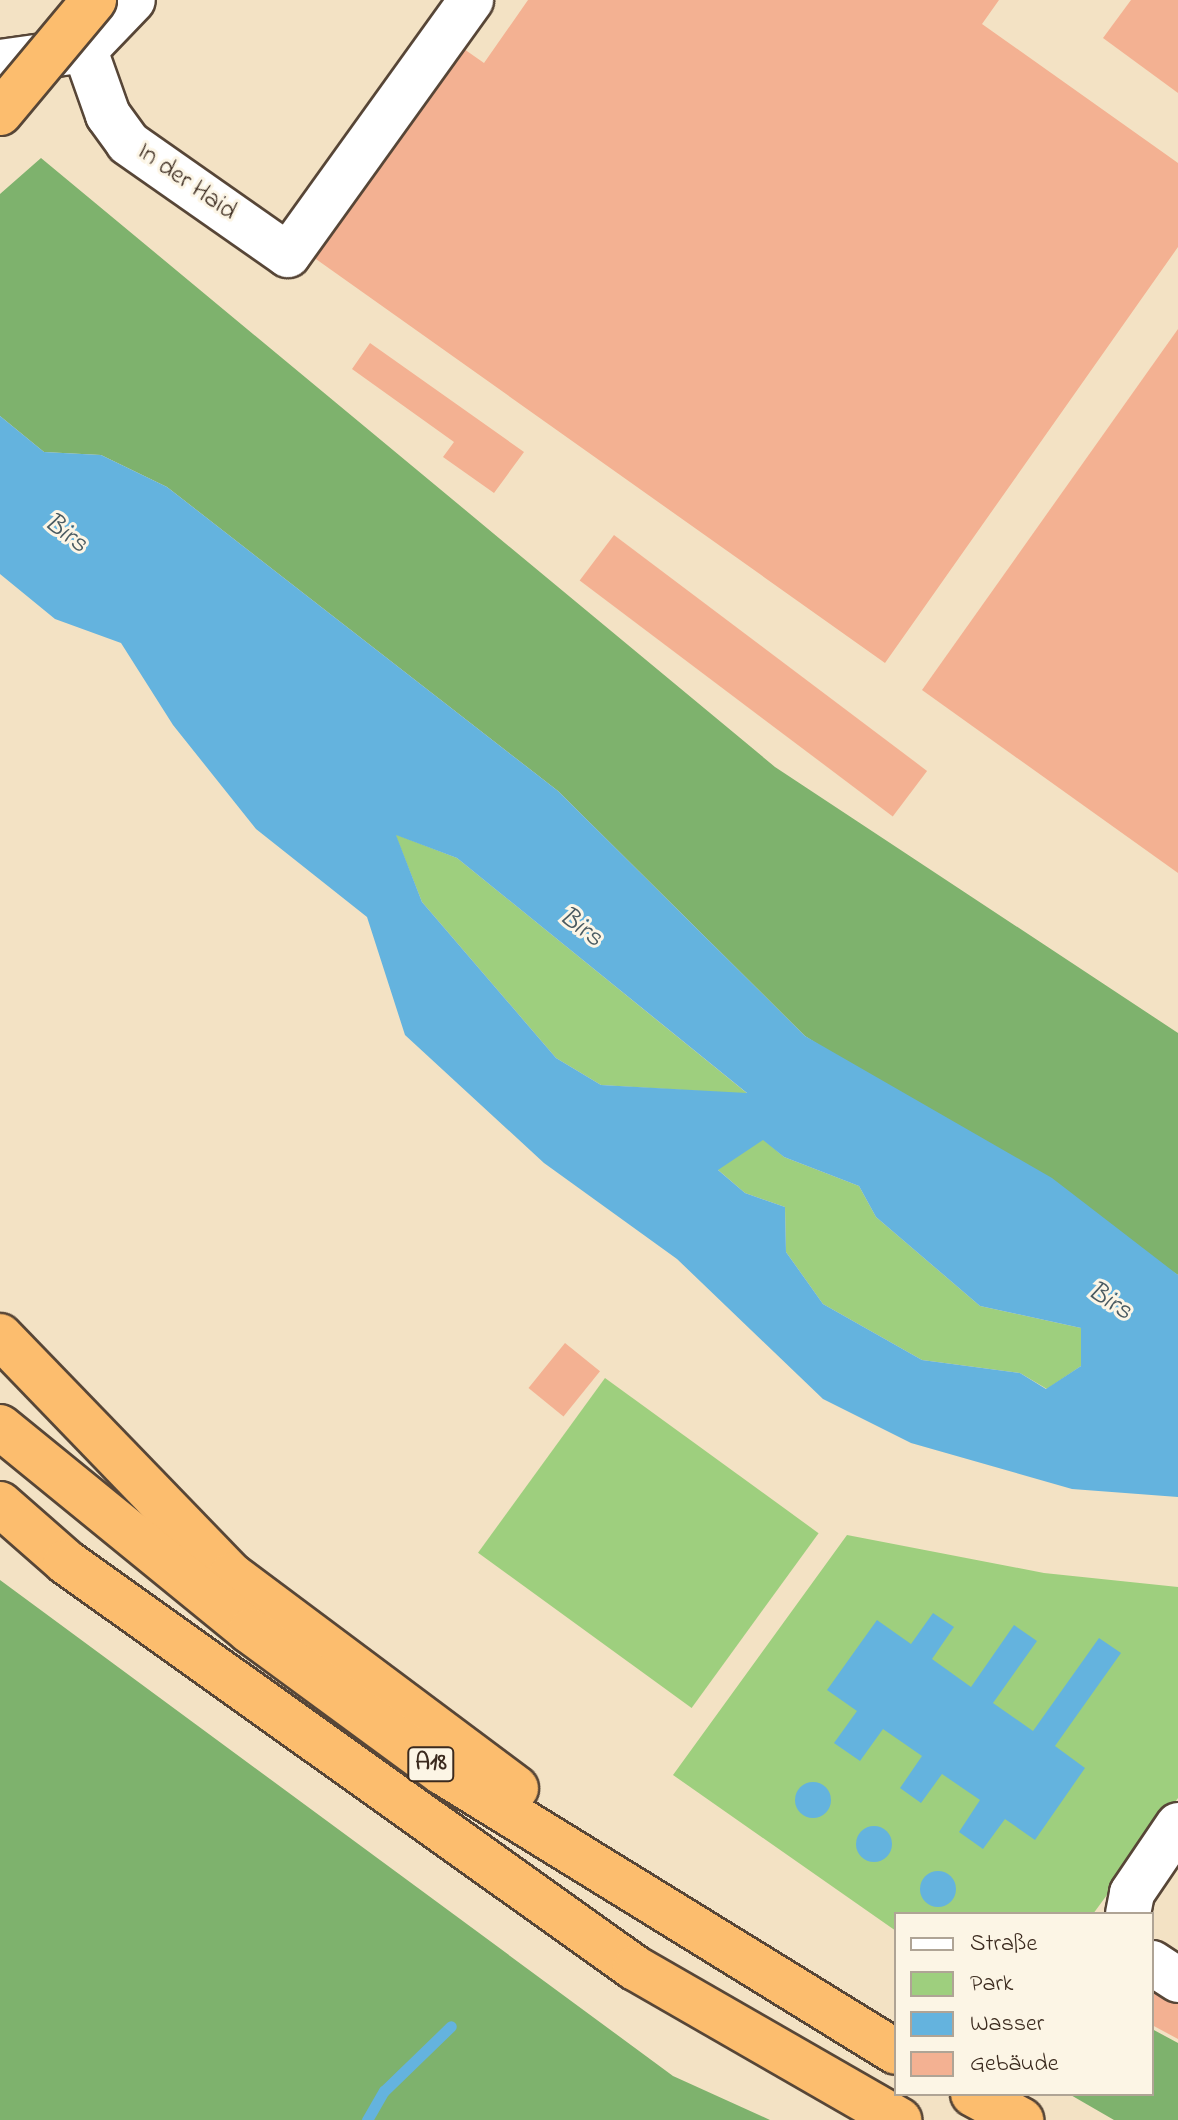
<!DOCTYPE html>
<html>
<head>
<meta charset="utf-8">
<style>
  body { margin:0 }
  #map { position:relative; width:1178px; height:2120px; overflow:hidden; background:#f3e2c4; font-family:"Indie Flower",sans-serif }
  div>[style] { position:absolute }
  .green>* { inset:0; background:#9ecf7e; transform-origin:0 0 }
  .forest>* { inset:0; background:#7eb26d }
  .water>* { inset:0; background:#64b3de }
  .round { border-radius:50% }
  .stream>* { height:11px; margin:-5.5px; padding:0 5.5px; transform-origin:5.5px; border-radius:5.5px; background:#64b3de }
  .building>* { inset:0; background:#f3b192; transform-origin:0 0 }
  .roads { filter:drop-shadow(2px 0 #574637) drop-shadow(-2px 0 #574637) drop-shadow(0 2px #574637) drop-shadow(0 -2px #574637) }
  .minor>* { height:44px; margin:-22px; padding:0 22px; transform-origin:22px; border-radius:22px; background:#fff }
  .highway>* { height:44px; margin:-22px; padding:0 22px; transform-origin:22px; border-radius:22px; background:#fcbd6e }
  .bridges { filter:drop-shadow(2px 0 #574637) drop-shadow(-2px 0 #574637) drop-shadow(0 2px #574637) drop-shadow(0 -2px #574637) }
  .major-bridge>* { height:44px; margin:-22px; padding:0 22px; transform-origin:22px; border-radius:22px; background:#fcbd6e }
  span { translate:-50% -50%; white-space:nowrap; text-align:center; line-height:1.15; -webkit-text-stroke:6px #fcf5e5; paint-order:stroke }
  .shield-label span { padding:2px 6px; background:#fcf5e5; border:2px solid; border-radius:6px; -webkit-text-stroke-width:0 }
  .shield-label { font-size:24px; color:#3b2a1e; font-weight:700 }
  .street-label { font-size:26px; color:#3b2a1e }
  .water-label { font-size:28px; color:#495a61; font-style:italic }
  .legend { position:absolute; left:894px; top:1912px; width:260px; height:184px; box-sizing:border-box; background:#fcf5e5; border:2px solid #afa495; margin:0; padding:10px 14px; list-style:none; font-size:24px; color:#3b2a1e }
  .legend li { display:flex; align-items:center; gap:16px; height:40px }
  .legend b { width:40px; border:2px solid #afa495 }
</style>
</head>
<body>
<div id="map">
  <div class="green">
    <div style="clip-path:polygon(395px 834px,457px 858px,748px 1094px,601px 1085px,556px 1058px,422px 902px)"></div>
    <div style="clip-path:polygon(763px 1139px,784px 1157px,859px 1186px,876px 1217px,980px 1306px,1081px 1328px,1081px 1366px,1047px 1389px,1020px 1373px,922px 1360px,823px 1304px,786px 1252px,785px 1207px,745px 1193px,717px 1169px)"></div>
    <div style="left:605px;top:1378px;width:264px;height:216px;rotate:36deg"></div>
    <div style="clip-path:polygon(847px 1535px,1044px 1573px,1178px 1587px,1178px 1798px,1093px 1914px,896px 1914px,896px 1931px,673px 1775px)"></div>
  </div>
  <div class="forest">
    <div style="clip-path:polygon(41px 158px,775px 767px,1178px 1033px,1178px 1275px,805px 1036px,558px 791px,167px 487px,101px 455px,44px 452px,0 416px,0 194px)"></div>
    <div style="clip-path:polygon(0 1580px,673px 2076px,770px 2120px,0 2120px)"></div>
    <div style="clip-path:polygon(1152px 2029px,1178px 2043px,1178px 2120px,1114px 2120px,1069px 2094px,1152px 2094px)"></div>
  </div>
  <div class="water">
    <div style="clip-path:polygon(evenodd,0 416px,44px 452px,101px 455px,167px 487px,558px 791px,805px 1036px,1052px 1178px,1178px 1275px,1178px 1497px,1072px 1489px,911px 1443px,823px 1399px,677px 1259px,544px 1163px,405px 1035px,367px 917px,256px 829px,173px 725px,121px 643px,55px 619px,0 574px,0 416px,396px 835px,457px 858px,747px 1093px,601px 1085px,556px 1058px,422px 902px,396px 835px,0 416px,763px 1140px,784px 1157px,859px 1186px,876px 1217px,980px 1306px,1081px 1328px,1081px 1366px,1046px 1389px,1020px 1373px,922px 1360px,823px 1304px,786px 1252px,785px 1207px,745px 1193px,718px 1170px,763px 1140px)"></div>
    <div style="clip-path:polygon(933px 1613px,954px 1627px,932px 1659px,971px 1687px,1014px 1625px,1037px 1641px,993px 1703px,1033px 1731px,1099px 1638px,1121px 1653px,1055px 1746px,1085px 1768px,1035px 1840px,1005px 1819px,983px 1849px,959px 1832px,980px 1800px,942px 1774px,921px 1803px,900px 1788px,922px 1756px,883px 1729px,860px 1761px,834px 1743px,857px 1711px,827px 1690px,877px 1620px,911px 1644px)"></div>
    <div class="round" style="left:795px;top:1782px;width:36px;height:36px"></div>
    <div class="round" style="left:856px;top:1826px;width:36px;height:36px"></div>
    <div class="round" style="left:920px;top:1871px;width:36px;height:36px"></div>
  </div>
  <div class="stream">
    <div style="left:367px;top:2120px;width:34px;rotate:-60deg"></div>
    <div style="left:384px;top:2091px;width:93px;rotate:-44.1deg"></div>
  </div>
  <div class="building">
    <div style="clip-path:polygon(528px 0,999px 0,982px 24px,1178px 163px,1178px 247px,885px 663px,306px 252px,454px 42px,484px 63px)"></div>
    <div style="clip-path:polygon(1131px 0,1178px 0,1178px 93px,1103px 38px)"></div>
    <div style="clip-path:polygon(1178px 329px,1178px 873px,922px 690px)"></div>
    <div style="clip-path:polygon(370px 343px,524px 452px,494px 493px,443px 457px,454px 442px,352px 369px)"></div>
    <div style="left:614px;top:535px;width:392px;height:57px;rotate:37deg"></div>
    <div style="left:565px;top:1343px;width:45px;height:58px;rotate:39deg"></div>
    <div style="clip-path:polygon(1152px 1986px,1178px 2000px,1178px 2039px,1152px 2025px)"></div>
  </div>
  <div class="roads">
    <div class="minor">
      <div style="left:85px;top:50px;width:69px;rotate:70.5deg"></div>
      <div style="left:108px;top:115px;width:34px;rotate:54deg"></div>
      <div style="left:128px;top:143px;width:195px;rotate:35deg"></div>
      <div style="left:288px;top:255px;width:314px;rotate:-54.3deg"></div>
      <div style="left:0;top:62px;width:86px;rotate:-8deg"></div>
      <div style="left:85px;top:50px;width:69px;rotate:-46.2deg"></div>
      <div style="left:1128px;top:1914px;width:21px;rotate:-79deg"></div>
      <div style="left:1132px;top:1893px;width:82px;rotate:-55.9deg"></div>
      <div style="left:1152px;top:1963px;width:31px;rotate:33deg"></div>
    </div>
    <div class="highway">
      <div style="left:0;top:1336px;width:332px;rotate:46deg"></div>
      <div style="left:231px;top:1575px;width:356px;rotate:36.8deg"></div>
      <div style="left:0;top:1427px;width:323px;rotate:39.2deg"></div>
      <div style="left:250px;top:1631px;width:238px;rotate:36.3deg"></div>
      <div style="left:442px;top:1772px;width:533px;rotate:31.66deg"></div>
      <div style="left:0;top:1504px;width:88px;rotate:41.3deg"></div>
      <div style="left:66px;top:1562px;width:699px;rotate:35.51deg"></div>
      <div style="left:635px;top:1968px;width:305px;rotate:29.9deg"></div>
      <div style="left:973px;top:2094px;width:55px;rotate:28.4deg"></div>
    </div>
  </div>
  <div class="bridges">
    <div class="major-bridge">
      <div style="left:0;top:113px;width:147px;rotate:-50.2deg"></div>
    </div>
  </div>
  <div class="shield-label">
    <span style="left:431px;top:1764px">A18</span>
  </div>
  <div class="street-label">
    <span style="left:186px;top:183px;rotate:35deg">In der Haid</span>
  </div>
  <div class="water-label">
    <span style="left:65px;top:534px;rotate:37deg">Birs</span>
    <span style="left:580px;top:928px;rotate:37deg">Birs</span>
    <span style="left:1109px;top:1302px;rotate:33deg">Birs</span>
  </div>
  <ul class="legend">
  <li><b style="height:10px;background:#fff"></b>Straße</li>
  <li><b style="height:22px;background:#9ecf7e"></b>Park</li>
  <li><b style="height:22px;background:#64b3de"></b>Wasser</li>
  <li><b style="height:22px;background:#f3b192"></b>Gebäude</li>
  </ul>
</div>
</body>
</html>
